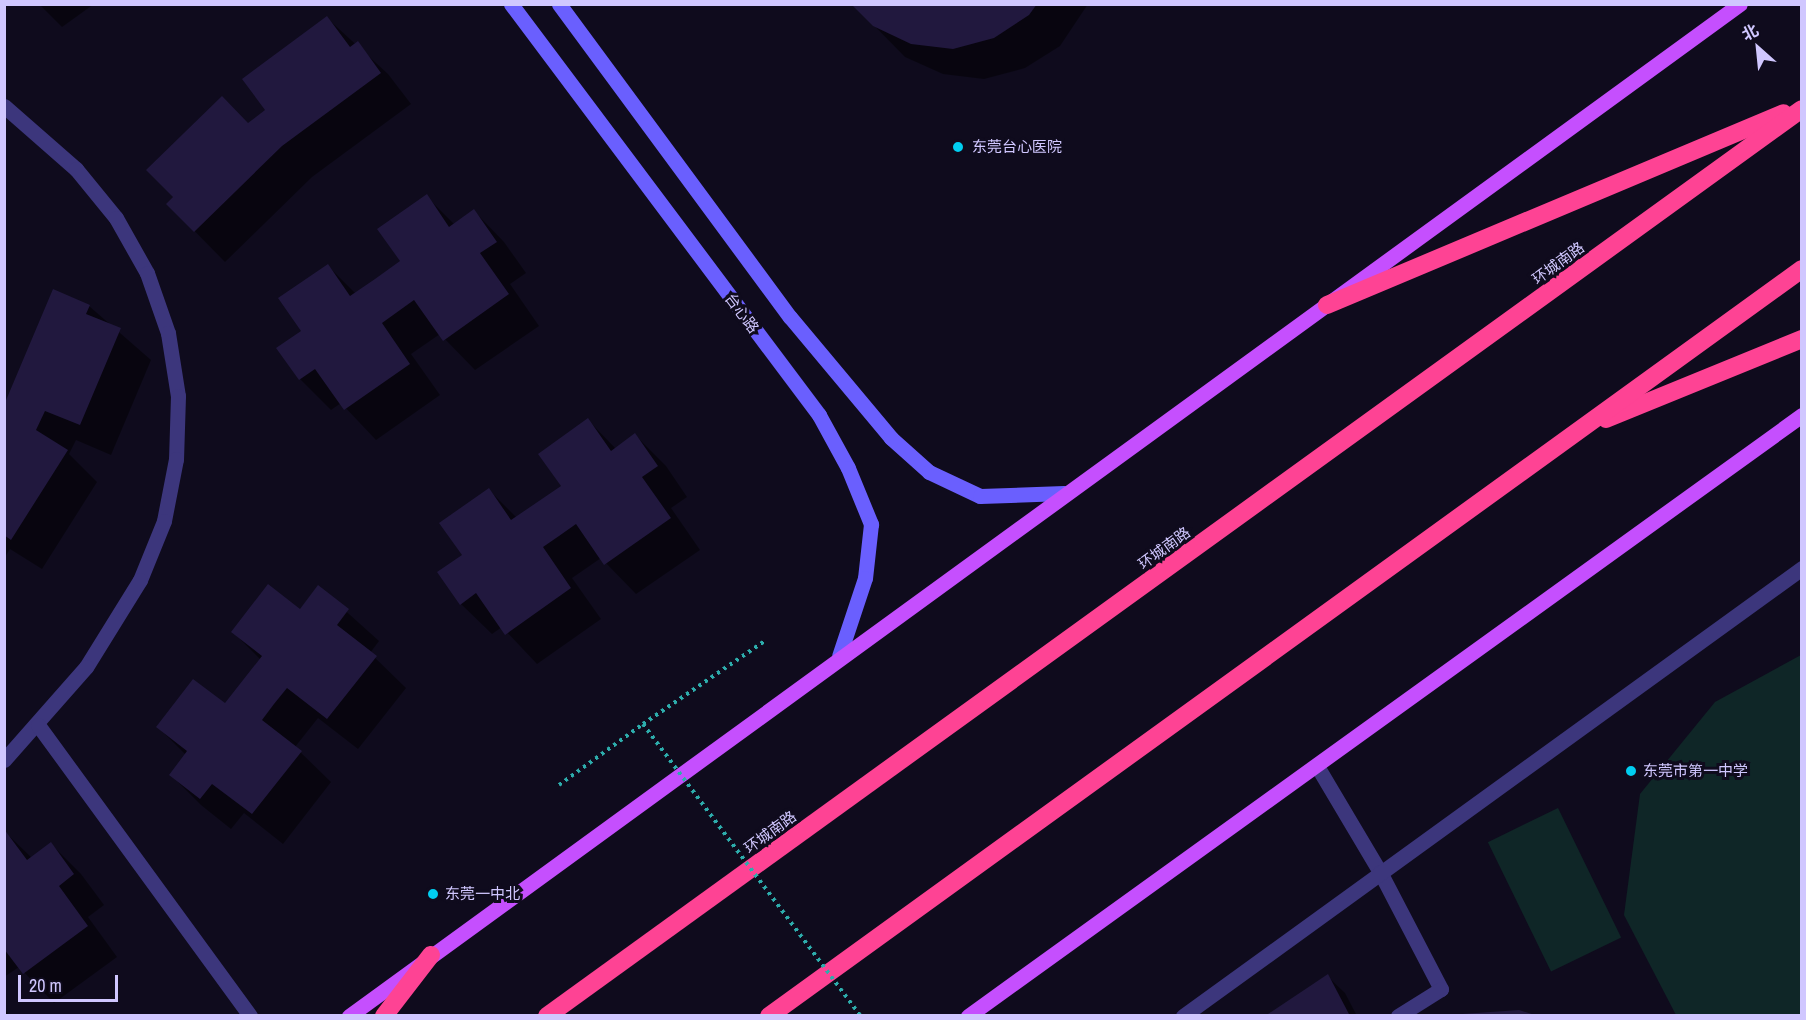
<!DOCTYPE html>
<html>
<head>
<meta charset="utf-8">
<style>
  body { margin:0 }
  #map { position:relative; width:1806px; height:1020px; overflow:hidden; background:#0f0b1d; font-family:"Archivo Narrow","Noto Sans SC",sans-serif }
  div>[style] { position:absolute }
  .green>* { inset:0; background:#0f2627; transform-origin:0 0 }
  .shadow>* { inset:0; background:#0007 }
  .building>* { inset:0; background:#21183e }
  .path>* { height:4px; margin-top:-2px; transform-origin:0; background:repeating-linear-gradient(90deg,#2dadac 0 3px,transparent 0 7.5px) }
  .lane>* { height:15px; margin:-7.5px; padding:0 7.5px; transform-origin:7.5px; border-radius:7.5px; background:#3c367c }
  .secondary>* { height:15px; margin:-7.5px; padding:0 7.5px; transform-origin:7.5px; border-radius:7.5px; background:#6a5ffe }
  .primary>* { height:15px; margin:-7.5px; padding:0 7.5px; transform-origin:7.5px; border-radius:7.5px; background:#c54ffe }
  .highway>* { height:18px; margin:-9px; padding:0 9px; transform-origin:9px; border-radius:9px; background:#fe4394 }
  .path-bridge>* { height:4px; margin-top:-2px; transform-origin:0; background:repeating-linear-gradient(90deg,#2dadac 0 3px,transparent 0 7.5px) }
  .dots>* { width:16px; height:16px; translate:-50% -50%; box-sizing:border-box; border:3px solid #0f0b1d; border-radius:50% }
  span { translate:-50% -50%; white-space:nowrap; text-align:center; line-height:1.15; -webkit-text-stroke:6px #0f0b1d; paint-order:stroke }
  .poi-label { font-size:15px; color:#d0c7ff }
  .left { translate:0 -50%; text-align:left }
  .street-label { font-size:15px; color:#d0c7ff }
  .frame { position:absolute; inset:0; border:6px solid #d0c7ff; pointer-events:none }
  .north { position:absolute; left:1728px; top:18px; width:60px; height:60px; -webkit-text-stroke:4px #0f0b1d; paint-order:stroke; rotate:333deg; font-size:16px; font-weight:700; line-height:24px; text-align:center; color:#d0c7ff }
  .north::after { content:''; display:block; margin:auto; width:21px; height:27px; background:#d0c7ff; clip-path:polygon(50% 0,100% 100%,50% 72%,0 100%) }
  .scale { position:absolute; left:18px; top:975px; width:100px; height:27px; box-sizing:border-box; border:3px solid #d0c7ff; border-top:0; padding-left:8px; font-size:18px; line-height:21px; white-space:nowrap; color:#d0c7ff; -webkit-text-stroke:4px #0f0b1d; paint-order:stroke }
</style>
</head>
<body>
<div id="map">
  <div class="green">
    <div style="clip-path:polygon(1801px 655px,1801px 1015px,1676px 1015px,1624px 915px,1640px 794px,1715px 702px)"></div>
    <div style="left:1558px;top:808px;width:144px;height:78px;rotate:64deg"></div>
  </div>
  <div class="shadow">
    <div style="clip-path:polygon(39px 4px,94px 4px,62px 27px)"></div>
    <div style="clip-path:polygon(853px 4px,1088px 4px,1060px 46px,1025px 68px,984px 79px,943px 74px,905px 57px)"></div>
    <div style="clip-path:polygon(327px 18px,388px 74px,411px 104px,312px 177px,225px 262px,168px 204px,267px 110px)"></div>
    <div style="clip-path:polygon(426px 196px,455px 225px,474px 211px,504px 242px,526px 273px,510px 284px,539px 326px,475px 370px,440px 334px,411px 354px,440px 395px,376px 440px,341px 403px,331px 410px,300px 379px,278px 348px,303px 331px,328px 266px,356px 294px,402px 262px)"></div>
    <div style="clip-path:polygon(89px 306px,151px 360px,111px 455px,76px 440px,69px 454px,97px 482px,42px 569px,10px 549px,5px 557px,4px 408px)"></div>
    <div style="clip-path:polygon(588px 420px,616px 449px,635px 435px,666px 466px,687px 497px,671px 508px,700px 550px,636px 594px,601px 558px,572px 578px,601px 619px,537px 664px,502px 627px,492px 634px,461px 604px,464px 556px,489px 490px,517px 518px,563px 486px)"></div>
    <div style="clip-path:polygon(319px 587px,379px 641px,370px 653px,406px 688px,358px 749px,318px 718px,295px 747px,331px 782px,283px 844px,244px 813px,231px 829px,201px 805px,171px 775px,186px 755px,158px 727px,225px 705px,261px 660px,233px 632px,300px 611px)"></div>
    <div style="clip-path:polygon(4px 831px,32px 858px,51px 844px,81px 874px,104px 905px,88px 917px,117px 957px,54px 1003px,19px 967px,4px 977px)"></div>
    <div style="clip-path:polygon(1327px 976px,1345px 993px,1357px 1016px,1267px 1016px)"></div>
    <div style="clip-path:polygon(4px 1008px,10px 1016px,4px 1016px)"></div>
  </div>
  <div class="building">
    <div style="clip-path:polygon(851px 4px,1037px 4px,1029px 15px,994px 38px,953px 49px,911px 44px,873px 26px)"></div>
    <div style="clip-path:polygon(327px 16px,350px 47px,358px 41px,381px 73px,282px 146px,194px 232px,166px 204px,173px 197px,146px 170px,222px 96px,248px 123px,265px 110px,242px 79px)"></div>
    <div style="clip-path:polygon(427px 194px,449px 227px,474px 209px,497px 242px,480px 253px,509px 294px,443px 341px,414px 300px,382px 323px,410px 364px,344px 410px,315px 369px,299px 380px,276px 348px,301px 331px,278px 298px,328px 264px,350px 296px,375px 279px,400px 261px,377px 229px)"></div>
    <div style="clip-path:polygon(53px 289px,90px 305px,86px 314px,121px 328px,80px 425px,45px 411px,36px 430px,68px 450px,11px 540px,4px 535px,4px 405px)"></div>
    <div style="clip-path:polygon(588px 418px,611px 451px,635px 433px,658px 466px,642px 477px,671px 518px,604px 565px,576px 524px,559px 536px,543px 547px,571px 588px,505px 635px,476px 593px,460px 605px,437px 572px,462px 555px,439px 523px,489px 488px,511px 520px,561px 486px,538px 454px)"></div>
    <div style="clip-path:polygon(268px 584px,300px 609px,318px 585px,349px 609px,337px 625px,377px 656px,327px 719px,287px 688px,274px 704px,262px 720px,302px 751px,252px 814px,212px 784px,200px 799px,169px 775px,187px 751px,156px 727px,193px 679px,225px 703px,262px 656px,231px 632px)"></div>
    <div style="clip-path:polygon(4px 829px,27px 860px,51px 842px,74px 874px,59px 886px,88px 926px,23px 974px,4px 949px)"></div>
    <div style="clip-path:polygon(1328px 974px,1350px 1016px,1265px 1016px)"></div>
    <div style="clip-path:polygon(1519px 1010px,1538px 1016px,1462px 1016px,1462px 1014px)"></div>
  </div>
  <div class="path">
    <div style="left:643px;top:724px;width:149px;rotate:-34.3deg"></div>
  </div>
  <div class="lane">
    <div style="left:4px;top:106px;width:96px;rotate:41.2deg"></div>
    <div style="left:76px;top:169px;width:63px;rotate:50.8deg"></div>
    <div style="left:116px;top:218px;width:63px;rotate:60.6deg"></div>
    <div style="left:147px;top:273px;width:64px;rotate:70.7deg"></div>
    <div style="left:168px;top:333px;width:64px;rotate:81deg"></div>
    <div style="left:178px;top:396px;width:63px;rotate:91.8deg"></div>
    <div style="left:176px;top:459px;width:63px;rotate:101deg"></div>
    <div style="left:164px;top:521px;width:64px;rotate:112.1deg"></div>
    <div style="left:140px;top:580px;width:102px;rotate:121.8deg"></div>
    <div style="left:86px;top:667px;width:124px;rotate:131.4deg"></div>
    <div style="left:38px;top:725px;width:360px;rotate:53.9deg"></div>
    <div style="left:1317px;top:766px;width:123px;rotate:59.3deg"></div>
    <div style="left:1380px;top:872px;width:132px;rotate:62.5deg"></div>
    <div style="left:1441px;top:989px;width:51px;rotate:147.9deg"></div>
    <div style="left:1183px;top:1016px;width:764px;rotate:-35.9deg"></div>
  </div>
  <div class="secondary">
    <div style="left:511px;top:4px;width:514px;rotate:53.15deg"></div>
    <div style="left:819px;top:415px;width:60px;rotate:61.3deg"></div>
    <div style="left:848px;top:468px;width:61px;rotate:67.7deg"></div>
    <div style="left:871px;top:524px;width:54px;rotate:96.3deg"></div>
    <div style="left:865px;top:578px;width:82px;rotate:108.4deg"></div>
    <div style="left:559px;top:4px;width:389px;rotate:53.6deg"></div>
    <div style="left:790px;top:317px;width:158px;rotate:50.1deg"></div>
    <div style="left:891px;top:438px;width:51px;rotate:41.8deg"></div>
    <div style="left:929px;top:472px;width:56px;rotate:25.2deg"></div>
    <div style="left:980px;top:496px;width:84px;rotate:-2deg"></div>
  </div>
  <div class="primary">
    <div style="left:349px;top:1016px;width:1720px;rotate:-36.04deg"></div>
    <div style="left:968px;top:1016px;width:1028px;rotate:-35.78deg"></div>
  </div>
  <div class="highway">
    <div style="left:1327px;top:305px;width:495px;rotate:-22.8deg"></div>
    <div style="left:1606px;top:419px;width:212px;rotate:-22.2deg"></div>
    <div style="left:384px;top:1016px;width:77px;rotate:-52.4deg"></div>
    <div style="left:547px;top:1016px;width:1548px;rotate:-35.86deg"></div>
    <div style="left:769px;top:1016px;width:1275px;rotate:-35.87deg"></div>
  </div>
  <div class="path-bridge">
    <div style="left:559px;top:785px;width:104px;rotate:-36deg"></div>
    <div style="left:643px;top:724px;width:364px;rotate:53.3deg"></div>
  </div>
  <div class="dots">
    <div style="left:958px;top:147px;background:#01cef1"></div>
    <div style="left:1631px;top:771px;background:#01cef1"></div>
    <div style="left:433px;top:894px;background:#01cef1"></div>
  </div>
  <div class="poi-label">
    <span class="left" style="left:972px;top:147px">东莞台心医院</span>
    <span class="left" style="left:1643px;top:771px">东莞市第一中学</span>
    <span class="left" style="left:445px;top:894px">东莞一中北</span>
  </div>
  <div class="street-label">
    <span style="left:1558px;top:263px;rotate:-36deg">环城南路</span>
    <span style="left:742px;top:313px;rotate:53deg">台心路</span>
    <span style="left:1164px;top:548px;rotate:-36deg">环城南路</span>
    <span style="left:770px;top:832px;rotate:-36deg">环城南路</span>
  </div>
  <div class="frame"></div>
  <div class="north">北</div>
  <div class="scale">20 m</div>
</div>
</body>
</html>
